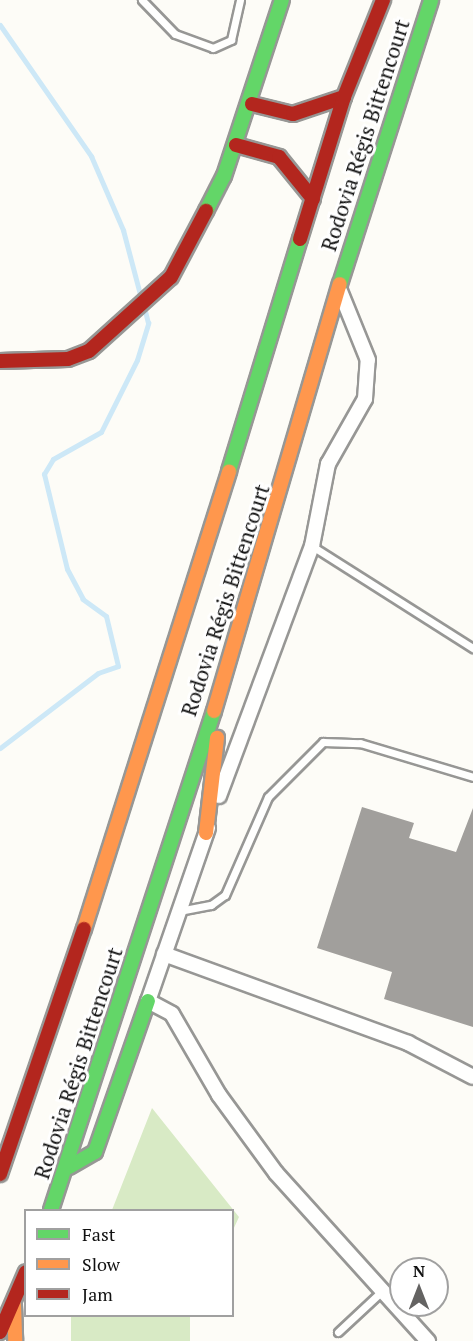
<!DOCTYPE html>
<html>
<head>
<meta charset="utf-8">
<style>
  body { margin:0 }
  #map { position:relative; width:473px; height:1341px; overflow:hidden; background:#fdfcf7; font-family:"PT Serif",serif }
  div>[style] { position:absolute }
  .forest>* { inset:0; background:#d8eac5; transform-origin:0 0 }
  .stream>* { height:5px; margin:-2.5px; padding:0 2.5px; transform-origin:2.5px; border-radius:2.5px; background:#cde8f7 }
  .building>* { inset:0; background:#a19f9c }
  .roads { filter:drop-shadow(2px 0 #979795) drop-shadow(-2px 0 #979795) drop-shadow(0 2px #979795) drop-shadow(0 -2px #979795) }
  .lane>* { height:7px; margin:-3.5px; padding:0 3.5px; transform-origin:3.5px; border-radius:3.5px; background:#fffffe }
  .street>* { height:14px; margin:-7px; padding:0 7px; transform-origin:7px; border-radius:7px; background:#fffffe }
  .fast>* { height:14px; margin:-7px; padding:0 7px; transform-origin:7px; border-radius:7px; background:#63d668 }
  .slow>* { height:14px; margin:-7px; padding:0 7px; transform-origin:7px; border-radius:7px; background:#ff974d }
  .jam>* { height:14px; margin:-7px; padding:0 7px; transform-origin:7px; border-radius:7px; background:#b3261e }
  span { translate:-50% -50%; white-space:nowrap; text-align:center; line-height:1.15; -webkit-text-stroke:6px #fff; paint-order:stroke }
  .street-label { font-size:21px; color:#111 }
  .legend { position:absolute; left:24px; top:1209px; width:210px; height:108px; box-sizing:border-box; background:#fff; border:2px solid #a0a0a0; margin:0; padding:8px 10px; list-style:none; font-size:18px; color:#111 }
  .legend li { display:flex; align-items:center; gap:12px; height:30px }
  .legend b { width:30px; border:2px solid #a0a0a0 }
  .north { position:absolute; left:389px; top:1257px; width:60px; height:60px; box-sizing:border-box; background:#fff; border:2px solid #a0a0a0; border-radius:50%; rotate:0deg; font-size:16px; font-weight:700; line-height:24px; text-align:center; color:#111 }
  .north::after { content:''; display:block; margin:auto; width:21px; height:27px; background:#646362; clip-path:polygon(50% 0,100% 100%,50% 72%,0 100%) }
</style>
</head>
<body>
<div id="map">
  <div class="forest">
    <div style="clip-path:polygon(152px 1108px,239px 1217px,233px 1230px,232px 1210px,112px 1210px)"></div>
    <div style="left:71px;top:1316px;width:119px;height:25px"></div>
  </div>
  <div class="stream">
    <div style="left:0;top:25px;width:160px;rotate:55.2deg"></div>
    <div style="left:91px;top:156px;width:81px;rotate:66.6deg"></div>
    <div style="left:123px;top:230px;width:70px;rotate:75.2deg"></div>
    <div style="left:0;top:748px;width:123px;rotate:-37.4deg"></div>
    <div style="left:98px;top:673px;width:21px;rotate:-19deg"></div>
    <div style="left:118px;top:666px;width:51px;rotate:-103.5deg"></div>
    <div style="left:106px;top:616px;width:29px;rotate:-144deg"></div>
    <div style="left:83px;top:599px;width:34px;rotate:-118deg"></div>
    <div style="left:67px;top:569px;width:98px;rotate:-103.6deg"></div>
    <div style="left:44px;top:474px;width:17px;rotate:-59deg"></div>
    <div style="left:53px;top:459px;width:55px;rotate:-29.4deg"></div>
    <div style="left:101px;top:432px;width:80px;rotate:-63.4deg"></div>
    <div style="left:137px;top:360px;width:39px;rotate:-73deg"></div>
    <div style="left:148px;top:323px;width:16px;rotate:-104deg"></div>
  </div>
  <div class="building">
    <div style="clip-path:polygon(362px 807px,414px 823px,409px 838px,456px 852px,473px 808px,473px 1027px,384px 999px,392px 972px,317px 948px)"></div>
  </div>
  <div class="roads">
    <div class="lane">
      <div style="left:142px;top:0;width:47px;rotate:45.9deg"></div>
      <div style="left:175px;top:34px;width:40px;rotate:20.2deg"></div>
      <div style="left:213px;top:48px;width:20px;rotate:-24deg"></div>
      <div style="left:231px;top:40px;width:41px;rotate:-77.3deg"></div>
      <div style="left:312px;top:546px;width:191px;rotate:32.4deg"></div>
      <div style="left:179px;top:911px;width:33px;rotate:-11deg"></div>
      <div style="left:211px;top:905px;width:17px;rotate:-36deg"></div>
      <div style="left:225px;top:895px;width:107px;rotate:-66.3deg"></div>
      <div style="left:268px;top:797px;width:78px;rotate:-45deg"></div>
      <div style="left:323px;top:742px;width:37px;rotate:2deg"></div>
      <div style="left:360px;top:743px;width:118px;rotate:16.7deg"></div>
      <div style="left:338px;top:1332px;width:60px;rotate:-43deg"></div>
    </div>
    <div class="street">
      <div style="left:219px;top:796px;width:267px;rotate:-69.6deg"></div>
      <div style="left:312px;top:546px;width:84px;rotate:-79deg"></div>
      <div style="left:328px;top:464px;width:75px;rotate:-60.4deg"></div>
      <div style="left:365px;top:399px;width:39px;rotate:-86deg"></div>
      <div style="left:368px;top:360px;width:74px;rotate:-112.1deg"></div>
      <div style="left:208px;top:828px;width:183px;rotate:109.1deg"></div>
      <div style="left:148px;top:1001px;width:27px;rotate:28deg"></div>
      <div style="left:172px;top:1014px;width:94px;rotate:59.9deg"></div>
      <div style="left:219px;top:1095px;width:97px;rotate:53.8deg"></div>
      <div style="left:276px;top:1173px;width:227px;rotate:47.9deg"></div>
      <div style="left:164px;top:954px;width:260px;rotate:20deg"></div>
      <div style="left:408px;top:1043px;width:73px;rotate:27.6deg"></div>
    </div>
    <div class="fast">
      <div style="left:206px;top:211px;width:39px;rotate:-63deg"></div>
      <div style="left:224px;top:176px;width:185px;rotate:-71.8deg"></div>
      <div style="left:340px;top:284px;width:298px;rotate:-72.2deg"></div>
      <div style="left:229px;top:471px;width:243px;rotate:-73deg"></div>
      <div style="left:69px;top:1167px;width:30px;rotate:-30deg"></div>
      <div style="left:95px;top:1152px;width:160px;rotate:-70.7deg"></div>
      <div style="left:51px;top:1210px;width:525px;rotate:-71.91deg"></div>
    </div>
    <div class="slow">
      <div style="left:214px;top:711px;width:445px;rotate:-73.6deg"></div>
      <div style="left:206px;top:833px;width:96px;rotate:-83.4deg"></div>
      <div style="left:84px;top:929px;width:480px;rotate:-72.4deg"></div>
      <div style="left:14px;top:1305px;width:36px;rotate:88deg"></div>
    </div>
    <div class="jam">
      <div style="left:252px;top:104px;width:42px;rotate:13.7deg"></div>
      <div style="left:293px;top:114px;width:54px;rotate:-18.4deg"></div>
      <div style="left:236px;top:145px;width:45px;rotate:15.6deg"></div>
      <div style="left:279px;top:157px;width:54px;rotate:51deg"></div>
      <div style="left:300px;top:239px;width:149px;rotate:-72.8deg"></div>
      <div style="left:344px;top:97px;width:105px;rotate:-68.1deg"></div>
      <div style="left:0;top:361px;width:68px;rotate:-1.7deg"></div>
      <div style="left:68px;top:359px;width:22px;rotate:-21deg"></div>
      <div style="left:89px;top:351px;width:110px;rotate:-42.1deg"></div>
      <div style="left:171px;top:277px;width:75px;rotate:-62.1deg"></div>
      <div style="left:0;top:1174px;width:259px;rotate:-71.1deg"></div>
      <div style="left:0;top:1332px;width:65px;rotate:-66.6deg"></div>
    </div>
  </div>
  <div class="street-label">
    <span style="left:365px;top:135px;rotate:-72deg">Rodovia Régis Bittencourt</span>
    <span style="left:225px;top:600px;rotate:-72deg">Rodovia Régis Bittencourt</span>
    <span style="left:78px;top:1063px;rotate:-72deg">Rodovia Régis Bittencourt</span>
  </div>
  <ul class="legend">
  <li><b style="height:8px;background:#63d668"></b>Fast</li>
  <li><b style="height:8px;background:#ff974d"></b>Slow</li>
  <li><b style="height:8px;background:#b3261e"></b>Jam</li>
  </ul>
  <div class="north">N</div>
</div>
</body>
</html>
